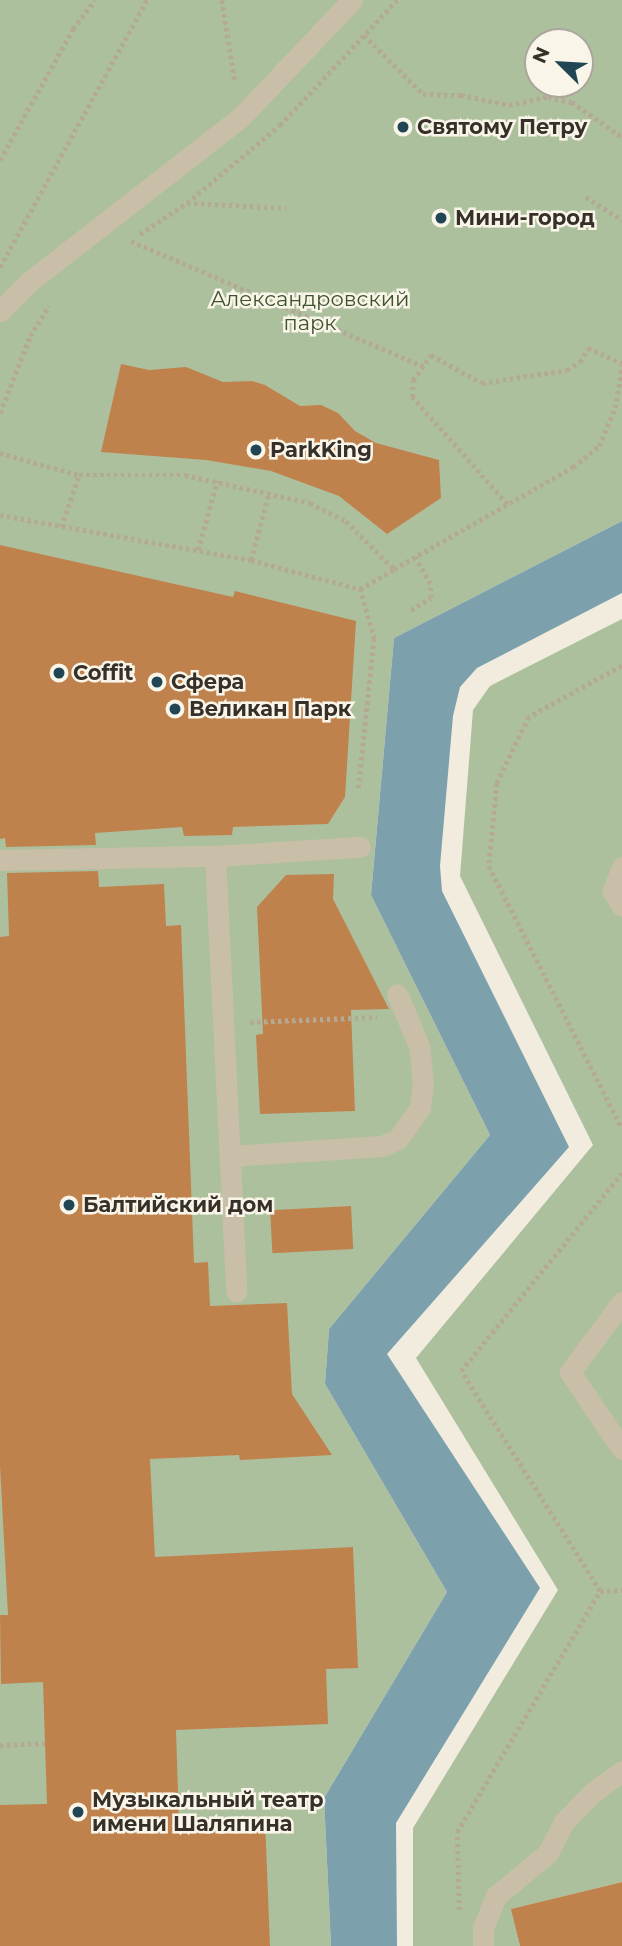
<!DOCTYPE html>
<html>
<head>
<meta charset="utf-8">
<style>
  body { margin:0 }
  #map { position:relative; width:622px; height:1946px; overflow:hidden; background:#f1ecdd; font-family:Montserrat,sans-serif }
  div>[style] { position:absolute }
  .green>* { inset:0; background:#adc09e }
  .water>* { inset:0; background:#7da0ad }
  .building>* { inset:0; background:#c0824c; transform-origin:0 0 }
  .path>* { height:4.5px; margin-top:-2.25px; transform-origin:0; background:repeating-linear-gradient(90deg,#b4a994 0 3.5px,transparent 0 7px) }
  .minor>* { height:21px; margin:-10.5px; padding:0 10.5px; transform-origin:10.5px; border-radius:10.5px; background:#c9bfa9 }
  .dots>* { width:19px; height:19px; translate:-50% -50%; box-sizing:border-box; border:4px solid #f9f5e9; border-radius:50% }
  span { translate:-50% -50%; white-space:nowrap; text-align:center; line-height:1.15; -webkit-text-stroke:5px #f9f5e9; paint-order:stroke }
  .poi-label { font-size:21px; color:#363029; font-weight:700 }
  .left { translate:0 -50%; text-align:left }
  .park-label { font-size:21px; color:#3d532e }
  .north { position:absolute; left:524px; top:28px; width:70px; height:70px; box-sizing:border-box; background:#f9f5e9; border:2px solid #aba69c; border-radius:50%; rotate:294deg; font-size:19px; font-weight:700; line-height:28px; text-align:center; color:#363029 }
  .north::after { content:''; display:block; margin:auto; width:24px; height:32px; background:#204656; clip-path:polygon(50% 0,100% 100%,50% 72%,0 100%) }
</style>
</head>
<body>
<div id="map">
  <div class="green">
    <div style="clip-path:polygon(evenodd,0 0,622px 0,622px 521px,394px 638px,371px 895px,490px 1135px,329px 1329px,325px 1384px,447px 1592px,324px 1798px,331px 1946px,0 1946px,0 0,538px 42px,580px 42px,580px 84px,538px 84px,538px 42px)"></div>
    <div style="clip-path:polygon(622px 619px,622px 1882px,512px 1909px,520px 1946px,413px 1946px,413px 1828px,558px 1590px,416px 1358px,593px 1145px,460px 876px,473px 710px,490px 686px)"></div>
  </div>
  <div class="water">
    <div style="clip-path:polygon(622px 521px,622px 593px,477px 668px,460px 687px,453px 716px,440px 866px,442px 891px,569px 1147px,387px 1354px,540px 1588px,396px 1823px,397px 1946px,331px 1946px,324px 1798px,447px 1592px,325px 1384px,329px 1329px,490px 1135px,371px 895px,394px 638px)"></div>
  </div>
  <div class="building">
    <div style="clip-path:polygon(121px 364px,149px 370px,186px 367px,223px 382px,252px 381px,265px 385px,300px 406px,321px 405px,338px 413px,355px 431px,376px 443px,439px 460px,441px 498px,387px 534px,339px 496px,271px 471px,206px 460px,101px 452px)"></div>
    <div style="clip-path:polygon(0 545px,233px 597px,235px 591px,356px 621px,345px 797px,328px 824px,233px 827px,232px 835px,184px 836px,182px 827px,95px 833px,96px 845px,6px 847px,5px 838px,0 839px)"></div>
    <div style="clip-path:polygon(98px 871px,99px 887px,164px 884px,166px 926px,181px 925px,194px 1263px,208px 1262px,210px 1306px,287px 1303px,292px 1394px,332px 1455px,240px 1460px,239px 1455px,150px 1459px,155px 1557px,353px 1547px,358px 1668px,326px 1669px,328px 1724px,176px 1730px,179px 1822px,265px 1819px,270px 1946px,0 1946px,0 1805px,47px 1804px,43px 1682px,1px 1684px,0 1615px,8px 1615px,0 1466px,0 937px,9px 936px,7px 873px)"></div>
    <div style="clip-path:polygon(334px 874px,333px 899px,389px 1009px,351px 1010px,355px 1111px,260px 1114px,256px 1035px,263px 1034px,257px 907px,286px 875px)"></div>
    <div style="left:351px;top:1206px;width:43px;height:81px;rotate:87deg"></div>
    <div style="clip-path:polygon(622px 1882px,622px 1946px,520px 1946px,511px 1909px)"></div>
  </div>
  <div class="path">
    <div style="left:222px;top:0;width:83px;rotate:81deg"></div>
    <div style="left:364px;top:35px;width:83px;rotate:45deg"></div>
    <div style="left:423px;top:94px;width:38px;rotate:2deg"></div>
    <div style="left:461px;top:95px;width:49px;rotate:11.8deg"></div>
    <div style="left:509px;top:105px;width:40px;rotate:-12deg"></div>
    <div style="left:548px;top:97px;width:25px;rotate:12deg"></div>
    <div style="left:572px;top:102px;width:61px;rotate:35deg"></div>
    <div style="left:0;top:160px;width:150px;rotate:-60.9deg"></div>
    <div style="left:73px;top:29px;width:36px;rotate:-53deg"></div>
    <div style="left:586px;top:197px;width:43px;rotate:32.6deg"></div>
    <div style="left:187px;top:203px;width:99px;rotate:2.9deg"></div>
    <div style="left:140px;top:234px;width:56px;rotate:-33.4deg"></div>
    <div style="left:187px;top:203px;width:121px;rotate:-40deg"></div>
    <div style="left:280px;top:125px;width:171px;rotate:-46.9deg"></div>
    <div style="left:131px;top:241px;width:318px;rotate:23.2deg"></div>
    <div style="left:0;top:267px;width:305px;rotate:-61.2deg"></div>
    <div style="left:0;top:413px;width:83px;rotate:-68.7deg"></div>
    <div style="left:30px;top:336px;width:36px;rotate:-58deg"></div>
    <div style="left:0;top:453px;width:82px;rotate:15.6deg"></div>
    <div style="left:79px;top:475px;width:106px"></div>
    <div style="left:185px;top:475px;width:128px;rotate:12.6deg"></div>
    <div style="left:310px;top:503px;width:40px;rotate:26.6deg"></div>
    <div style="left:346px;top:521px;width:68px;rotate:45deg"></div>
    <div style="left:394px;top:569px;width:206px;rotate:-29.7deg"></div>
    <div style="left:573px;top:467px;width:33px;rotate:-39deg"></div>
    <div style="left:599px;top:446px;width:41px;rotate:-67.2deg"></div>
    <div style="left:615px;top:408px;width:43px;rotate:-80.5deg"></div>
    <div style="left:507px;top:504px;width:143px;rotate:-131.6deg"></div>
    <div style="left:412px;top:397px;width:17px;rotate:-87deg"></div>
    <div style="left:413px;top:380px;width:31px;rotate:-54deg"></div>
    <div style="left:431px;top:355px;width:58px;rotate:28.8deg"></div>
    <div style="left:482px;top:383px;width:86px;rotate:-8.7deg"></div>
    <div style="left:567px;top:370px;width:15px;rotate:-32deg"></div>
    <div style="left:580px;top:362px;width:16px;rotate:-60deg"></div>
    <div style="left:588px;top:348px;width:37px;rotate:24deg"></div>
    <div style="left:0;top:515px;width:255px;rotate:10.2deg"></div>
    <div style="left:251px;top:560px;width:113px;rotate:14.9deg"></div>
    <div style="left:360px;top:589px;width:39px;rotate:-30deg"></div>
    <div style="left:61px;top:527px;width:55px;rotate:-70.9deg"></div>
    <div style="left:198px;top:550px;width:72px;rotate:-74.6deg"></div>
    <div style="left:251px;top:560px;width:70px;rotate:-75.2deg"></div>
    <div style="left:411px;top:610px;width:23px;rotate:-31deg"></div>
    <div style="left:431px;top:598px;width:14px;rotate:-94deg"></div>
    <div style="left:430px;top:584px;width:31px;rotate:-119deg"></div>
    <div style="left:622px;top:666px;width:106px;rotate:151.3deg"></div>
    <div style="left:529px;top:717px;width:73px;rotate:115.9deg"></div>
    <div style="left:497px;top:783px;width:83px;rotate:95.5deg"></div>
    <div style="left:489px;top:866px;width:294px;rotate:63.1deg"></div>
    <div style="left:358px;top:788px;width:150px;rotate:-83.9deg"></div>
    <div style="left:374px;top:639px;width:52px;rotate:-105.6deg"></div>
    <div style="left:250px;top:1022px;width:127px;rotate:-2.3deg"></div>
    <div style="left:600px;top:1591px;width:22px;rotate:-3deg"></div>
    <div style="left:0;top:1745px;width:45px;rotate:-2.5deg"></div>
    <div style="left:459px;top:1910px;width:78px;rotate:-91.5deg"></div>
    <div style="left:457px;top:1832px;width:280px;rotate:-59.3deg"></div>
    <div style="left:600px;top:1591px;width:260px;rotate:-122.3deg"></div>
    <div style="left:461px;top:1371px;width:255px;rotate:-50.9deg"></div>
  </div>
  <div class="minor">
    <div style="left:0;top:311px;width:41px;rotate:-45deg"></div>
    <div style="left:29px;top:282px;width:269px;rotate:-37.9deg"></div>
    <div style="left:241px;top:117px;width:161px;rotate:-46.5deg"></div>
    <div style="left:215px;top:856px;width:436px;rotate:87.2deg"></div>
    <div style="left:0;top:860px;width:215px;rotate:-1.1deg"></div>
    <div style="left:215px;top:856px;width:145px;rotate:-3.6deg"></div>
    <div style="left:622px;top:867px;width:26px;rotate:111deg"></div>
    <div style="left:613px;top:891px;width:17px;rotate:59deg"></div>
    <div style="left:230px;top:1156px;width:152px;rotate:-3.8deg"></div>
    <div style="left:382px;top:1146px;width:17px;rotate:-24deg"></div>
    <div style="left:398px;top:1139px;width:39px;rotate:-55deg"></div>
    <div style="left:420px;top:1107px;width:24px;rotate:-83deg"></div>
    <div style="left:423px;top:1083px;width:37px;rotate:-96deg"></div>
    <div style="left:419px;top:1046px;width:56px;rotate:-112.9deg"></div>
    <div style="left:622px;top:1302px;width:87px;rotate:126.6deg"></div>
    <div style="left:570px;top:1372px;width:93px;rotate:56deg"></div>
    <div style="left:483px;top:1946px;width:18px;rotate:-90deg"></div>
    <div style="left:483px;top:1928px;width:35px;rotate:-68deg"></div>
    <div style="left:496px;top:1896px;width:67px;rotate:-39.6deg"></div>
    <div style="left:548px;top:1853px;width:35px;rotate:-63deg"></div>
    <div style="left:564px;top:1822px;width:40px;rotate:-46deg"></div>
    <div style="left:592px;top:1793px;width:37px;rotate:-36deg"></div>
  </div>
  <div class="dots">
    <div style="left:403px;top:127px;background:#204656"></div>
    <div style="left:441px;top:218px;background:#204656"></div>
    <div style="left:256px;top:450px;background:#204656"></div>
    <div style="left:59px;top:673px;background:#204656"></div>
    <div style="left:157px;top:682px;background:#204656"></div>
    <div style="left:175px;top:709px;background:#204656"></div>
    <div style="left:69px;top:1205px;background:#204656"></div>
    <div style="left:78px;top:1812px;background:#204656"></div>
  </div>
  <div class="poi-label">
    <span class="left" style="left:417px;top:127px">Святому Петру</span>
    <span class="left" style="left:455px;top:218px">Мини-город</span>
    <span class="left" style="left:270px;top:450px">ParkKing</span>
    <span class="left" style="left:73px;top:673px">Coffit</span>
    <span class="left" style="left:171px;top:682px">Сфера</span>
    <span class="left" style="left:189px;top:709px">Великан Парк</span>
    <span class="left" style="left:83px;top:1205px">Балтийский дом</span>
    <span class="left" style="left:92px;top:1812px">Музыкальный театр<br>имени Шаляпина</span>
  </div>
  <div class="park-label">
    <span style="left:310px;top:311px">Александровский<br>парк</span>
  </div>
  <div class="north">N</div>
</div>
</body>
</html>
